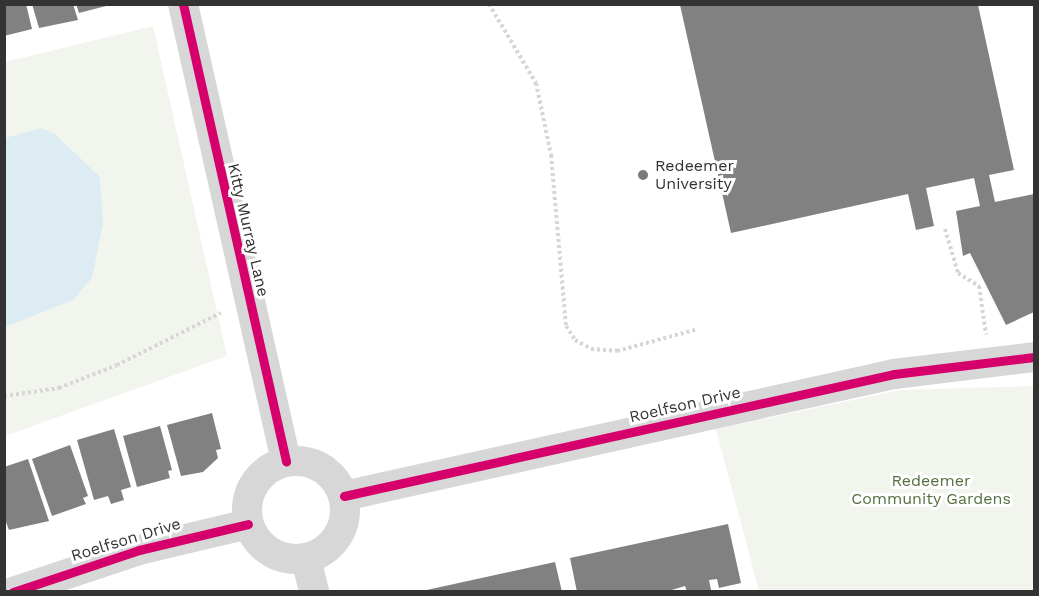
<!DOCTYPE html>
<html>
<head>
<meta charset="utf-8">
<style>
  body { margin:0 }
  #map { position:relative; width:1039px; height:596px; overflow:hidden; background:#fff; font-family:"Work Sans",sans-serif }
  div>[style] { position:absolute }
  .green>* { inset:0; background:#f1f5ed }
  .water>* { inset:0; background:#ddebf3 }
  .building>* { inset:0; background:#818181 }
  .path>* { height:4px; margin-top:-2px; transform-origin:0; background:repeating-linear-gradient(90deg,#d6d6d6 0 3px,transparent 0 6px) }
  .minor>* { height:30px; margin:-15px; padding:0 15px; transform-origin:15px; border-radius:15px; background:#d7d7d7 }
  .minor>.ring { margin:-15px; padding:0; box-sizing:content-box; background:none; border:30px solid #d7d7d7; border-radius:50% }
  .cycleway>* { height:9px; margin:-4.5px; padding:0 4.5px; transform-origin:4.5px; border-radius:4.5px; background:#d6006c }
  .dots>* { width:16px; height:16px; translate:-50% -50%; box-sizing:border-box; border:3px solid #fff; border-radius:50% }
  span { translate:-50% -50%; white-space:nowrap; text-align:center; line-height:1.15; -webkit-text-stroke:6px #fff; paint-order:stroke }
  .poi-label { font-size:16px; color:#333 }
  .left { translate:0 -50%; text-align:left }
  .street-label { font-size:16px; color:#333 }
  .park-label { font-size:16px; color:#56703f }
  .frame { position:absolute; inset:0; border:6px solid #333; pointer-events:none }
</style>
</head>
<body>
<div id="map">
  <div class="green">
    <div style="clip-path:polygon(153px 26px,227px 356px,5px 436px,5px 62px)"></div>
    <div style="clip-path:polygon(1034px 386px,1034px 591px,759px 591px,716px 429px,900px 390px)"></div>
  </div>
  <div class="water">
    <div style="clip-path:polygon(41px 128px,55px 134px,100px 177px,103px 223px,92px 278px,73px 300px,5px 327px,5px 138px)"></div>
  </div>
  <div class="building">
    <div style="clip-path:polygon(4px 4px,26px 4px,32px 29px,4px 36px)"></div>
    <div style="clip-path:polygon(32px 4px,73px 4px,78px 20px,39px 28px)"></div>
    <div style="clip-path:polygon(76px 4px,110px 4px,110px 5px,79px 13px)"></div>
    <div style="clip-path:polygon(680px 5px,978px 5px,1014px 170px,989px 175px,995px 202px,1034px 194px,1034px 312px,1006px 325px,970px 253px,963px 256px,956px 211px,980px 206px,974px 178px,926px 188px,934px 226px,916px 230px,908px 194px,731px 233px)"></div>
    <div style="clip-path:polygon(212px 413px,221px 449px,216px 450px,218px 458px,203px 472px,181px 476px,167px 425px)"></div>
    <div style="clip-path:polygon(160px 426px,172px 470px,168px 471px,170px 478px,137px 487px,123px 436px)"></div>
    <div style="clip-path:polygon(114px 429px,131px 487px,121px 490px,124px 500px,111px 504px,108px 496px,94px 500px,77px 440px)"></div>
    <div style="clip-path:polygon(70px 445px,88px 496px,83px 498px,86px 504px,52px 516px,32px 459px)"></div>
    <div style="clip-path:polygon(28px 459px,49px 521px,9px 530px,4px 517px,4px 467px)"></div>
    <div style="clip-path:polygon(728px 524px,741px 583px,719px 588px,717px 579px,709px 580px,711px 590px,706px 592px,687px 592px,685px 586px,665px 592px,577px 592px,570px 558px)"></div>
    <div style="clip-path:polygon(555px 562px,562px 592px,422px 592px,422px 591px)"></div>
  </div>
  <div class="path">
    <div style="left:489px;top:4px;width:92px;rotate:59.3deg"></div>
    <div style="left:536px;top:83px;width:74px;rotate:78.2deg"></div>
    <div style="left:551px;top:155px;width:172px;rotate:85deg"></div>
    <div style="left:566px;top:326px;width:17px;rotate:57deg"></div>
    <div style="left:575px;top:340px;width:18px;rotate:29deg"></div>
    <div style="left:591px;top:349px;width:26px;rotate:4deg"></div>
    <div style="left:617px;top:351px;width:81px;rotate:-15.1deg"></div>
    <div style="left:945px;top:229px;width:46px;rotate:73.5deg"></div>
    <div style="left:958px;top:273px;width:25px;rotate:32deg"></div>
    <div style="left:979px;top:286px;width:49px;rotate:81.7deg"></div>
    <div style="left:4px;top:396px;width:56px;rotate:-8.3deg"></div>
    <div style="left:59px;top:388px;width:62px;rotate:-21.6deg"></div>
    <div style="left:117px;top:365px;width:116px;rotate:-26.6deg"></div>
  </div>
  <div class="minor">
    <div style="left:183px;top:4px;width:469px;rotate:77.3deg"></div>
    <div class="ring" style="left:247px;top:461px;width:68px;height:68px"></div>
    <div style="left:344px;top:496px;width:563px;rotate:-12.51deg"></div>
    <div style="left:894px;top:374px;width:141px;rotate:-6.9deg"></div>
    <div style="left:306px;top:559px;width:34px;rotate:76deg"></div>
    <div style="left:13px;top:592px;width:133px;rotate:-18.4deg"></div>
    <div style="left:139px;top:550px;width:112px;rotate:-13.4deg"></div>
  </div>
  <div class="cycleway">
    <div style="left:183px;top:4px;width:469px;rotate:77.3deg"></div>
    <div style="left:344px;top:496px;width:563px;rotate:-12.51deg"></div>
    <div style="left:894px;top:374px;width:141px;rotate:-6.9deg"></div>
    <div style="left:13px;top:592px;width:133px;rotate:-18.4deg"></div>
    <div style="left:139px;top:550px;width:112px;rotate:-13.4deg"></div>
  </div>
  <div class="dots">
    <div style="left:643px;top:175px;background:#7a7a7a"></div>
  </div>
  <div class="poi-label">
    <span class="left" style="left:655px;top:175px">Redeemer<br>University</span>
  </div>
  <div class="street-label">
    <span style="left:248px;top:230px;rotate:77deg">Kitty Murray Lane</span>
    <span style="left:685px;top:405px;rotate:-13deg">Roelfson Drive</span>
    <span style="left:126px;top:540px;rotate:-17deg">Roelfson Drive</span>
  </div>
  <div class="park-label">
    <span style="left:931px;top:490px">Redeemer<br>Community Gardens</span>
  </div>
  <div class="frame"></div>
</div>
</body>
</html>
